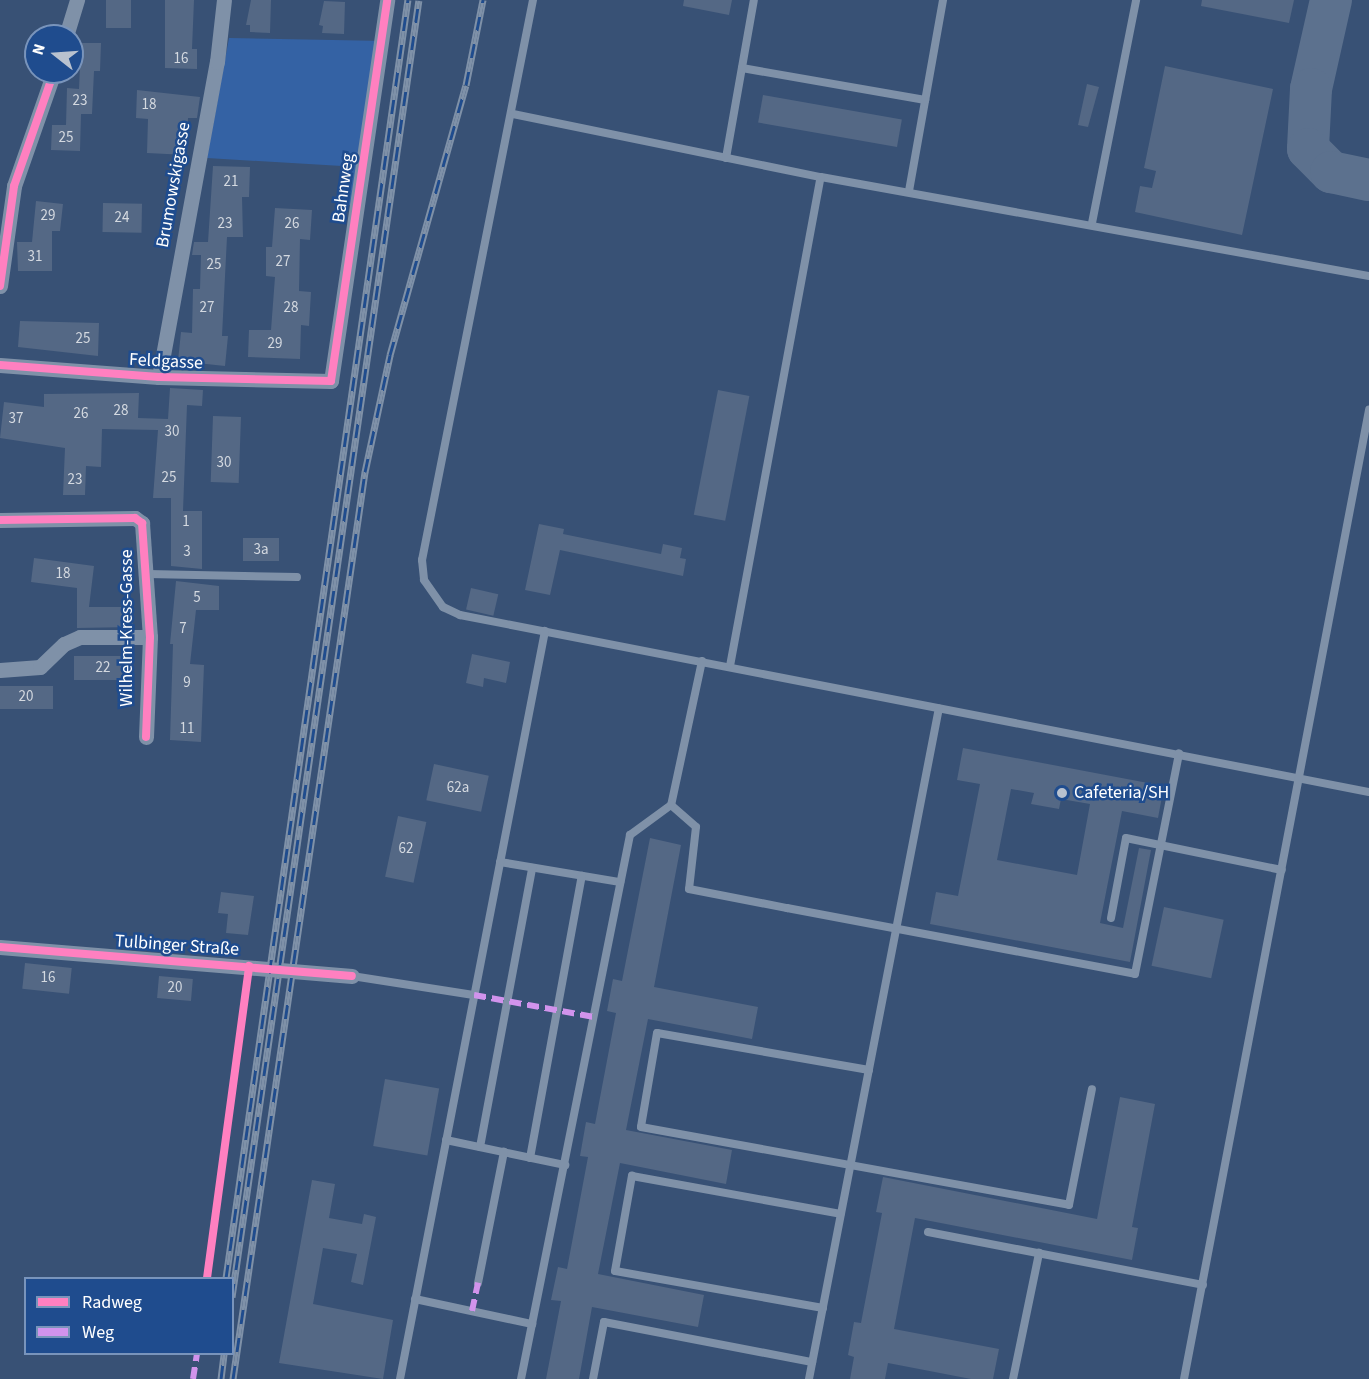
<!DOCTYPE html>
<html>
<head>
<meta charset="utf-8">
<style>
  body { margin:0 }
  #map { position:relative; width:1369px; height:1379px; overflow:hidden; background:#385175; font-family:"Source Sans 3",sans-serif }
  div>[style] { position:absolute }
  .green>* { inset:0; background:#3462a4 }
  .taxiway>* { height:42px; margin:-21px; padding:0 21px; transform-origin:21px; border-radius:21px; background:#5c718e }
  .building>* { inset:0; background:#546885; transform-origin:0 0 }
  .service>* { height:8px; margin:-4px; padding:0 4px; transform-origin:4px; border-radius:4px; background:#7f91a8 }
  .minor>* { height:15px; margin:-7.5px; padding:0 7.5px; transform-origin:7.5px; border-radius:7.5px; background:#7f91a8 }
  .rail>* { height:7px; margin-top:-3.5px; transform-origin:0; background:repeating-linear-gradient(90deg,#1f4c8e 0 14px,#7f91a8 0 28px); box-sizing:border-box; border-block:2px solid #7f91a8 }
  .quiet>* { height:6px; margin-top:-3px; transform-origin:0; background:repeating-linear-gradient(90deg,#d193ec 0 12px,transparent 0 18px) }
  .cycleway>* { height:8px; margin:-4px; padding:0 4px; transform-origin:4px; border-radius:4px; background:#ff80c0 }
  .dots>* { width:16px; height:16px; translate:-50% -50%; box-sizing:border-box; border:3px solid #1f4c8e; border-radius:50% }
  span { translate:-50% -50%; white-space:nowrap; text-align:center; line-height:1.15; -webkit-text-stroke:5px #1f4c8e; paint-order:stroke }
  .number-label { font-size:15px; color:#d4d9e0 }
  .number-label span { -webkit-text-stroke-width:0 }
  .street-label { font-size:18px; color:#fff }
  .poi-label { font-size:18px; color:#fff }
  .left { translate:0 -50%; text-align:left }
  .legend { position:absolute; left:24px; top:1277px; width:210px; height:78px; box-sizing:border-box; background:#1f4c8e; border:2px solid #7994bb; margin:0; padding:8px 10px; list-style:none; font-size:18px; color:#fff }
  .legend li { display:flex; align-items:center; gap:12px; height:30px }
  .legend b { width:30px; border:2px solid #7994bb }
  .north { position:absolute; left:24px; top:24px; width:60px; height:60px; box-sizing:border-box; background:#1f4c8e; border:2px solid #7994bb; border-radius:50%; rotate:287deg; font-size:16px; font-weight:700; line-height:24px; text-align:center; color:#fff }
  .north::after { content:''; display:block; margin:auto; width:21px; height:27px; background:#b9c2cf; clip-path:polygon(50% 0,100% 100%,50% 72%,0 100%) }
</style>
</head>
<body>
<div id="map">
  <div class="green">
    <div style="clip-path:polygon(229px 38px,385px 41px,359px 207px,338px 203px,342px 166px,207px 158px)"></div>
  </div>
  <div class="taxiway">
    <div style="left:1331px;top:0;width:91px;rotate:102.7deg"></div>
    <div style="left:1311px;top:89px;width:60px;rotate:92.9deg"></div>
    <div style="left:1308px;top:149px;width:33px;rotate:45deg"></div>
    <div style="left:1331px;top:172px;width:39px;rotate:12deg"></div>
  </div>
  <div class="building">
    <div style="left:106px;top:0;width:25px;height:28px"></div>
    <div style="clip-path:polygon(165px 0,194px 0,192px 49px,197px 49px,197px 69px,165px 68px)"></div>
    <div style="clip-path:polygon(251px 0,271px 0,270px 33px,250px 32px,250px 25px,246px 25px)"></div>
    <div style="clip-path:polygon(684px 0,732px 0,729px 15px,683px 6px)"></div>
    <div style="clip-path:polygon(1202px 0,1294px 0,1289px 23px,1201px 6px)"></div>
    <div style="clip-path:polygon(324px 1px,345px 2px,344px 34px,322px 33px,323px 26px,319px 25px)"></div>
    <div style="clip-path:polygon(81px 43px,101px 43px,100px 71px,94px 71px,92px 114px,81px 114px,80px 151px,51px 150px,52px 125px,66px 125px,67px 88px,79px 89px)"></div>
    <div style="clip-path:polygon(1165px 66px,1273px 89px,1242px 235px,1135px 212px,1140px 186px,1152px 188px,1156px 171px,1144px 168px)"></div>
    <div style="clip-path:polygon(1087px 84px,1099px 87px,1088px 127px,1078px 125px)"></div>
    <div style="clip-path:polygon(137px 90px,200px 97px,197px 118px,188px 118px,187px 155px,147px 153px,148px 119px,136px 118px)"></div>
    <div style="left:763px;top:95px;width:141px;height:28px;rotate:10deg"></div>
    <div style="clip-path:polygon(213px 166px,250px 167px,249px 197px,242px 197px,243px 237px,227px 237px,222px 336px,228px 336px,225px 366px,178px 361px,181px 332px,192px 333px,193px 289px,200px 289px,201px 255px,192px 255px,193px 248px,194px 242px,208px 242px)"></div>
    <div style="clip-path:polygon(36px 201px,63px 204px,60px 231px,52px 231px,52px 271px,18px 271px,17px 242px,32px 242px)"></div>
    <div style="left:103px;top:203px;width:39px;height:29px;rotate:1deg"></div>
    <div style="clip-path:polygon(275px 208px,312px 210px,310px 240px,300px 239px,299px 291px,311px 292px,309px 326px,301px 325px,300px 359px,248px 357px,249px 330px,271px 330px,275px 277px,266px 276px,266px 247px,272px 247px)"></div>
    <div style="clip-path:polygon(20px 321px,99px 323px,98px 356px,18px 347px)"></div>
    <div style="clip-path:polygon(170px 388px,203px 390px,202px 406px,187px 405px,183px 511px,202px 511px,202px 569px,171px 566px,171px 498px,153px 498px,158px 430px,102px 429px,101px 467px,86px 466px,85px 495px,63px 495px,65px 448px,0 438px,4px 402px,44px 407px,44px 394px,139px 393px,138px 418px,168px 419px)"></div>
    <div style="left:718px;top:390px;width:32px;height:127px;rotate:11deg"></div>
    <div style="left:213px;top:416px;width:28px;height:66px;rotate:2deg"></div>
    <div style="clip-path:polygon(539px 524px,564px 529px,563px 534px,661px 554px,663px 544px,682px 548px,680px 558px,686px 559px,683px 576px,560px 550px,550px 595px,525px 590px)"></div>
    <div style="left:243px;top:538px;width:36px;height:23px"></div>
    <div style="clip-path:polygon(34px 558px,94px 566px,89px 607px,133px 607px,133px 627px,77px 628px,77px 588px,31px 582px)"></div>
    <div style="clip-path:polygon(176px 581px,219px 586px,219px 610px,196px 610px,190px 664px,204px 665px,201px 742px,170px 740px,173px 644px,170px 644px)"></div>
    <div style="left:471px;top:588px;width:28px;height:22px;rotate:13deg"></div>
    <div style="clip-path:polygon(472px 654px,510px 662px,506px 683px,484px 678px,483px 687px,466px 683px)"></div>
    <div style="left:74px;top:656px;width:58px;height:24px"></div>
    <div style="left:0;top:686px;width:53px;height:23px"></div>
    <div style="clip-path:polygon(evenodd,963px 748px,1164px 786px,1158px 818px,1122px 811px,1100px 923px,1123px 928px,1139px 848px,1151px 850px,1130px 962px,930px 924px,936px 892px,958px 896px,980px 784px,957px 780px,963px 748px,1011px 789px,1034px 793px,1031px 804px,1059px 809px,1061px 799px,1090px 804px,1077px 875px,997px 860px,1011px 789px)"></div>
    <div style="left:434px;top:764px;width:56px;height:37px;rotate:12deg"></div>
    <div style="left:398px;top:816px;width:29px;height:62px;rotate:12deg"></div>
    <div style="clip-path:polygon(650px 838px,681px 845px,654px 987px,758px 1007px,752px 1039px,648px 1019px,626px 1130px,732px 1150px,726px 1184px,620px 1163px,598px 1274px,704px 1295px,698px 1327px,592px 1307px,579px 1379px,546px 1379px,561px 1301px,551px 1300px,558px 1267px,567px 1269px,588px 1157px,580px 1156px,586px 1122px,595px 1124px,616px 1013px,607px 1011px,613px 979px,622px 981px)"></div>
    <div style="clip-path:polygon(221px 892px,254px 896px,248px 935px,226px 933px,228px 914px,218px 913px)"></div>
    <div style="left:1164px;top:907px;width:61px;height:60px;rotate:12deg"></div>
    <div style="left:25px;top:963px;width:47px;height:26px;rotate:6deg"></div>
    <div style="left:159px;top:976px;width:34px;height:22px;rotate:5deg"></div>
    <div style="left:385px;top:1079px;width:55px;height:68px;rotate:10deg"></div>
    <div style="clip-path:polygon(1120px 1097px,1155px 1104px,1132px 1227px,1138px 1228px,1132px 1260px,915px 1218px,894px 1329px,999px 1349px,993px 1379px,971px 1379px,888px 1363px,885px 1379px,850px 1379px,854px 1357px,848px 1355px,854px 1322px,861px 1323px,882px 1213px,876px 1212px,883px 1177px,1097px 1219px)"></div>
    <div style="clip-path:polygon(312px 1180px,335px 1184px,329px 1218px,362px 1224px,364px 1214px,376px 1217px,363px 1285px,351px 1282px,357px 1254px,323px 1248px,313px 1304px,393px 1320px,383px 1379px,279px 1363px)"></div>
  </div>
  <div class="service">
    <div style="left:533px;top:0;width:571px;rotate:101.21deg"></div>
    <div style="left:422px;top:560px;width:20px;rotate:84deg"></div>
    <div style="left:424px;top:580px;width:33px;rotate:55deg"></div>
    <div style="left:443px;top:607px;width:19px;rotate:25deg"></div>
    <div style="left:460px;top:615px;width:926px;rotate:11.02deg"></div>
    <div style="left:742px;top:68px;width:186px;rotate:9.9deg"></div>
    <div style="left:513px;top:114px;width:314px;rotate:11.6deg"></div>
    <div style="left:821px;top:177px;width:557px;rotate:10.24deg"></div>
    <div style="left:726px;top:158px;width:160px;rotate:-80deg"></div>
    <div style="left:909px;top:191px;width:194px;rotate:-79.9deg"></div>
    <div style="left:1092px;top:223px;width:227px;rotate:-78.8deg"></div>
    <div style="left:148px;top:574px;width:149px;rotate:1.2deg"></div>
    <div style="left:702px;top:661px;width:147px;rotate:102.1deg"></div>
    <div style="left:671px;top:805px;width:33px;rotate:41deg"></div>
    <div style="left:696px;top:827px;width:62px;rotate:96.4deg"></div>
    <div style="left:689px;top:889px;width:100px;rotate:11deg"></div>
    <div style="left:787px;top:908px;width:354px;rotate:10.7deg"></div>
    <div style="left:1135px;top:974px;width:225px;rotate:-78.7deg"></div>
    <div style="left:730px;top:666px;width:497px;rotate:-79.5deg"></div>
    <div style="left:500px;top:862px;width:122px;rotate:9.5deg"></div>
    <div style="left:1111px;top:918px;width:81px;rotate:-79.4deg"></div>
    <div style="left:1126px;top:838px;width:159px;rotate:11.6deg"></div>
    <div style="left:352px;top:976px;width:123px;rotate:8.9deg"></div>
    <div style="left:869px;top:1070px;width:215px;rotate:-170.1deg"></div>
    <div style="left:657px;top:1033px;width:95px;rotate:99.7deg"></div>
    <div style="left:641px;top:1127px;width:435px;rotate:10.3deg"></div>
    <div style="left:1069px;top:1205px;width:118px;rotate:-78.8deg"></div>
    <div style="left:446px;top:1140px;width:122px;rotate:11.9deg"></div>
    <div style="left:480px;top:1147px;width:284px;rotate:-79.4deg"></div>
    <div style="left:530px;top:1158px;width:287px;rotate:-79.6deg"></div>
    <div style="left:928px;top:1232px;width:280px;rotate:10.9deg"></div>
    <div style="left:478px;top:1283px;width:134px;rotate:-78.8deg"></div>
    <div style="left:415px;top:1299px;width:120px;rotate:12.1deg"></div>
    <div style="left:823px;top:1308px;width:211px;rotate:-169.9deg"></div>
    <div style="left:615px;top:1271px;width:97px;rotate:-79.9deg"></div>
    <div style="left:632px;top:1176px;width:212px;rotate:10.3deg"></div>
    <div style="left:400px;top:1379px;width:762px;rotate:-79.03deg"></div>
    <div style="left:521px;top:1379px;width:555px;rotate:-78.67deg"></div>
    <div style="left:630px;top:835px;width:51px;rotate:-36.2deg"></div>
    <div style="left:593px;top:1379px;width:58px;rotate:-79.1deg"></div>
    <div style="left:604px;top:1322px;width:212px;rotate:10.9deg"></div>
    <div style="left:809px;top:1379px;width:683px;rotate:-79.04deg"></div>
    <div style="left:1013px;top:1379px;width:129px;rotate:-78.3deg"></div>
    <div style="left:1184px;top:1379px;width:987px;rotate:-79.19deg"></div>
  </div>
  <div class="minor">
    <div style="left:66px;top:36px;width:38px;rotate:-73deg"></div>
    <div style="left:0;top:286px;width:101px;rotate:-82deg"></div>
    <div style="left:14px;top:186px;width:121px;rotate:-70.7deg"></div>
    <div style="left:0;top:365px;width:159px;rotate:4.3deg"></div>
    <div style="left:159px;top:377px;width:172px;rotate:1.3deg"></div>
    <div style="left:331px;top:381px;width:385px;rotate:-81.6deg"></div>
    <div style="left:159px;top:377px;width:320px;rotate:-79.6deg"></div>
    <div style="left:217px;top:62px;width:62px;rotate:-83.6deg"></div>
    <div style="left:0;top:520px;width:135px;rotate:-0.8deg"></div>
    <div style="left:135px;top:518px;width:9px;rotate:36deg"></div>
    <div style="left:142px;top:523px;width:114px;rotate:86deg"></div>
    <div style="left:150px;top:637px;width:100px;rotate:92.3deg"></div>
    <div style="left:0;top:670px;width:40px;rotate:-4.3deg"></div>
    <div style="left:40px;top:667px;width:33px;rotate:-44deg"></div>
    <div style="left:64px;top:644px;width:17px;rotate:-24deg"></div>
    <div style="left:80px;top:637px;width:70px"></div>
    <div style="left:0;top:947px;width:353px;rotate:4.7deg"></div>
  </div>
  <div class="rail">
    <div style="left:226px;top:1278px;width:1291px;rotate:-81.9deg"></div>
    <div style="left:232px;top:1297px;width:1310px;rotate:-81.8deg"></div>
    <div style="left:221px;top:1379px;width:25px;rotate:-83deg"></div>
    <div style="left:233px;top:1379px;width:917px;rotate:-81.72deg"></div>
    <div style="left:365px;top:472px;width:120px;rotate:-77.9deg"></div>
    <div style="left:390px;top:355px;width:280px;rotate:-74.3deg"></div>
    <div style="left:466px;top:85px;width:87px;rotate:-78.7deg"></div>
  </div>
  <div class="quiet">
    <div style="left:474px;top:995px;width:122px;rotate:10.4deg"></div>
    <div style="left:472px;top:1311px;width:29px;rotate:-78deg"></div>
    <div style="left:193px;top:1379px;width:25px;rotate:-81deg"></div>
  </div>
  <div class="cycleway">
    <div style="left:0;top:286px;width:101px;rotate:-82deg"></div>
    <div style="left:14px;top:186px;width:121px;rotate:-70.7deg"></div>
    <div style="left:0;top:365px;width:159px;rotate:4.3deg"></div>
    <div style="left:159px;top:377px;width:172px;rotate:1.3deg"></div>
    <div style="left:331px;top:381px;width:385px;rotate:-81.6deg"></div>
    <div style="left:0;top:520px;width:135px;rotate:-0.8deg"></div>
    <div style="left:135px;top:518px;width:9px;rotate:36deg"></div>
    <div style="left:142px;top:523px;width:114px;rotate:86deg"></div>
    <div style="left:150px;top:637px;width:100px;rotate:92.3deg"></div>
    <div style="left:0;top:947px;width:353px;rotate:4.7deg"></div>
    <div style="left:207px;top:1278px;width:315px;rotate:-82.3deg"></div>
  </div>
  <div class="dots">
    <div style="left:1062px;top:793px;background:#b9c2cf"></div>
  </div>
  <div class="number-label">
    <span style="left:181px;top:59px">16</span>
    <span style="left:80px;top:101px">23</span>
    <span style="left:149px;top:105px">18</span>
    <span style="left:66px;top:138px">25</span>
    <span style="left:231px;top:182px">21</span>
    <span style="left:48px;top:216px">29</span>
    <span style="left:122px;top:218px">24</span>
    <span style="left:225px;top:224px">23</span>
    <span style="left:292px;top:224px">26</span>
    <span style="left:35px;top:257px">31</span>
    <span style="left:283px;top:262px">27</span>
    <span style="left:214px;top:265px">25</span>
    <span style="left:207px;top:308px">27</span>
    <span style="left:291px;top:308px">28</span>
    <span style="left:83px;top:339px">25</span>
    <span style="left:275px;top:344px">29</span>
    <span style="left:121px;top:411px">28</span>
    <span style="left:81px;top:414px">26</span>
    <span style="left:16px;top:419px">37</span>
    <span style="left:172px;top:432px">30</span>
    <span style="left:224px;top:463px">30</span>
    <span style="left:169px;top:478px">25</span>
    <span style="left:75px;top:480px">23</span>
    <span style="left:186px;top:522px">1</span>
    <span style="left:261px;top:550px">3a</span>
    <span style="left:187px;top:552px">3</span>
    <span style="left:63px;top:574px">18</span>
    <span style="left:197px;top:598px">5</span>
    <span style="left:183px;top:629px">7</span>
    <span style="left:103px;top:668px">22</span>
    <span style="left:187px;top:683px">9</span>
    <span style="left:26px;top:697px">20</span>
    <span style="left:187px;top:729px">11</span>
    <span style="left:458px;top:788px">62a</span>
    <span style="left:406px;top:849px">62</span>
    <span style="left:48px;top:978px">16</span>
    <span style="left:175px;top:988px">20</span>
  </div>
  <div class="street-label">
    <span style="left:174px;top:185px;rotate:-80deg">Brumowskigasse</span>
    <span style="left:344px;top:188px;rotate:-82deg">Bahnweg</span>
    <span style="left:166px;top:362px;rotate:3deg">Feldgasse</span>
    <span style="left:127px;top:628px;rotate:-90deg">Wilhelm-Kress-Gasse</span>
    <span style="left:177px;top:946px;rotate:4deg">Tulbinger Straße</span>
  </div>
  <div class="poi-label">
    <span class="left" style="left:1074px;top:793px">Cafeteria/SH</span>
  </div>
  <ul class="legend">
  <li><b style="height:8px;background:#ff80c0"></b>Radweg</li>
  <li><b style="height:8px;background:#d193ec"></b>Weg</li>
  </ul>
  <div class="north">N</div>
</div>
</body>
</html>
